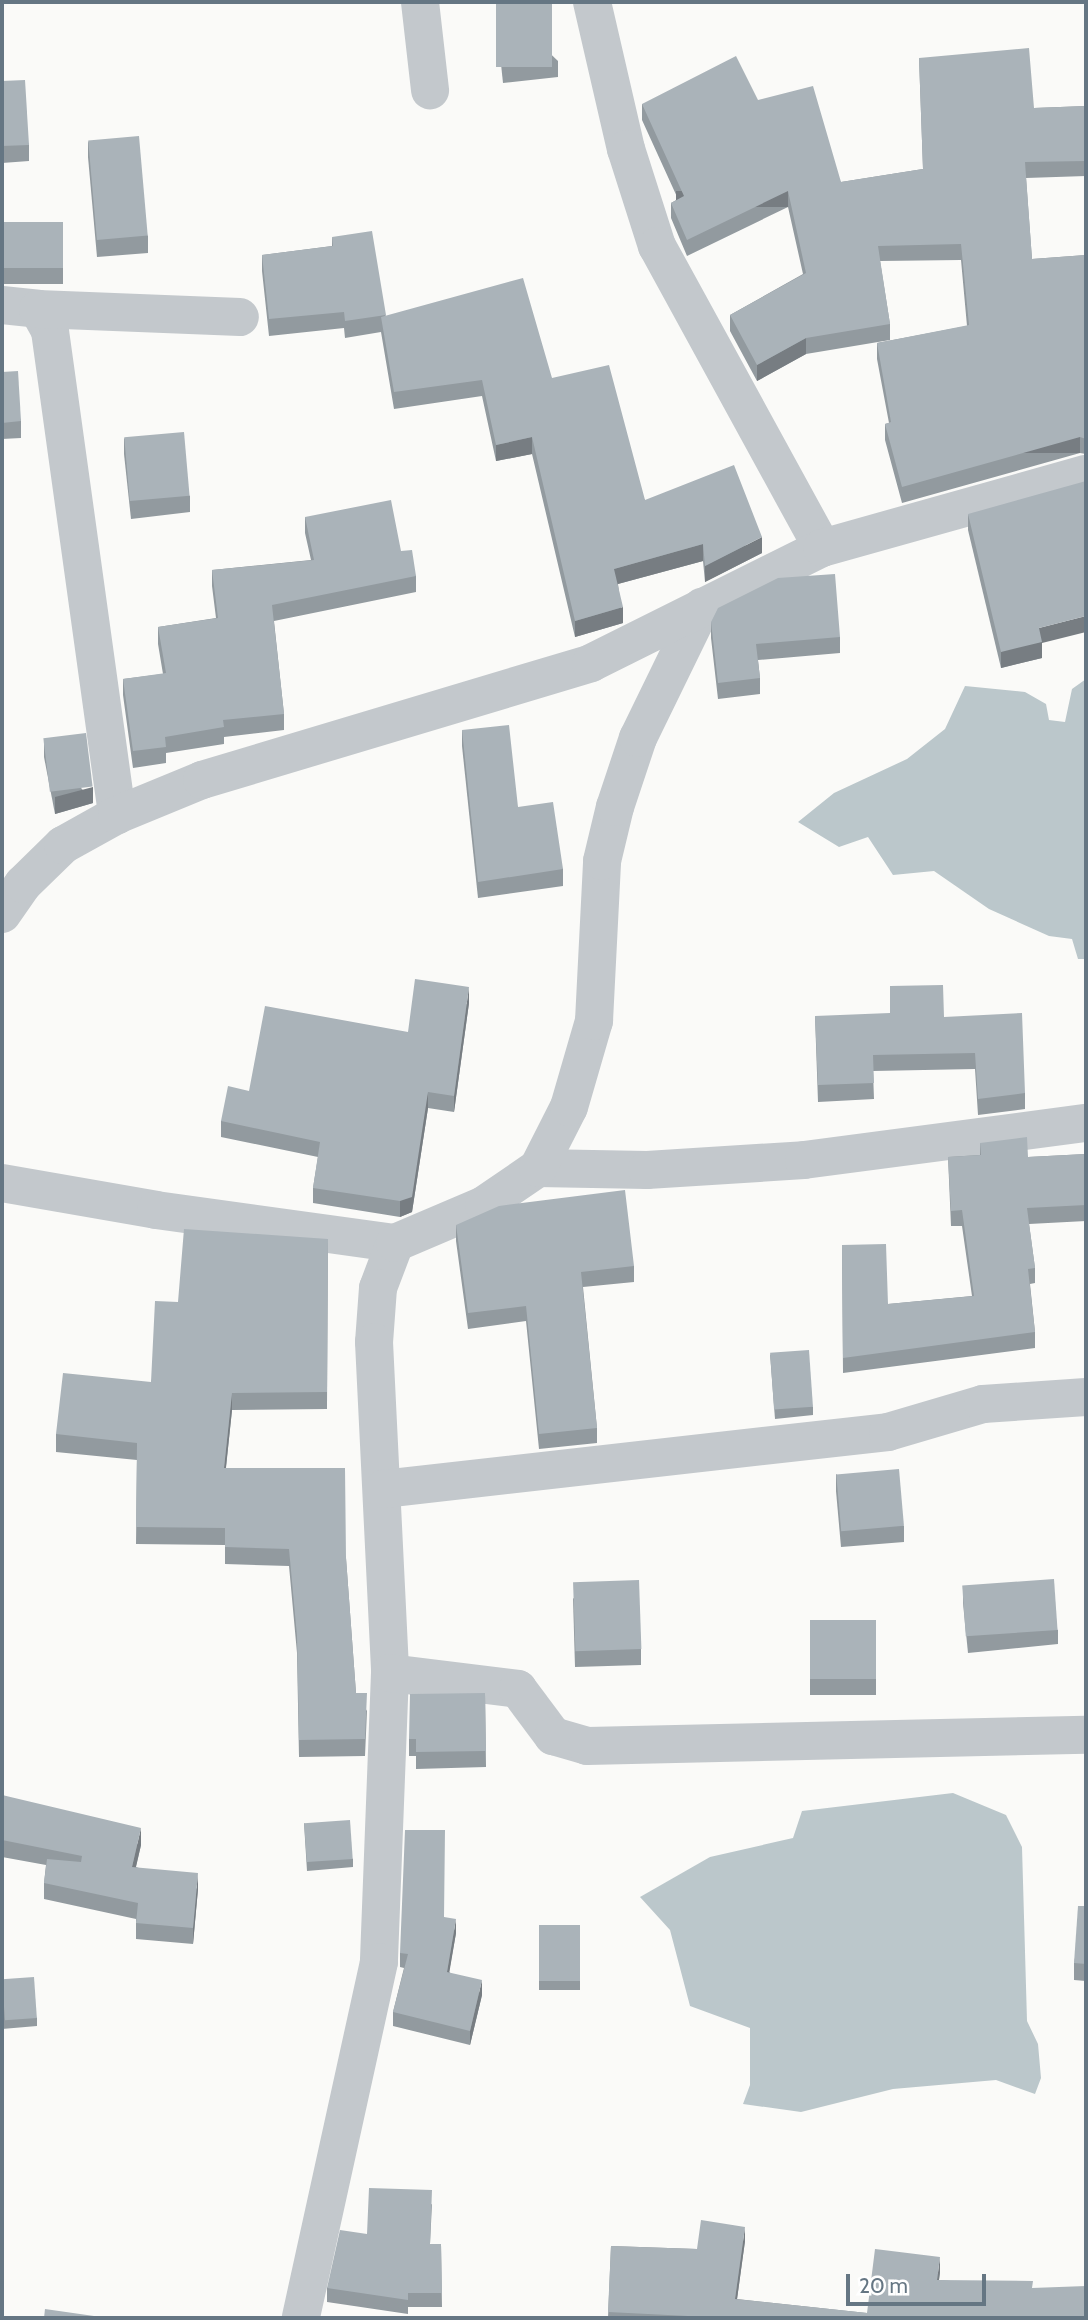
<!DOCTYPE html>
<html>
<head>
<meta charset="utf-8">
<style>
  body { margin:0 }
  #map { position:relative; width:1088px; height:2320px; overflow:hidden; background:#fafaf8; font-family:Cabin,sans-serif }
  div>[style] { position:absolute }
  .water>* { inset:0; background:#bbc7cb }
  .minor>* { height:38px; margin:-19px; padding:0 19px; transform-origin:19px; border-radius:19px; background:#c3c8cc }
  .tertiary>* { height:38px; margin:-19px; padding:0 19px; transform-origin:19px; border-radius:19px; background:#c3c8cc }
  .wall>* { inset:0; background:#929a9f; transform-origin:0 0 }
  .shaded-wall>* { inset:0; background:#777d82; transform-origin:0 0 }
  .building>* { inset:0; background:#aab3b9; transform-origin:0 0 }
  span { translate:-50% -50%; white-space:nowrap; text-align:center; line-height:1.15; -webkit-text-stroke:7px #fff; paint-order:stroke }
  .frame { position:absolute; inset:0; border:4px solid #657683; pointer-events:none }
  .scale { position:absolute; left:846px; top:2274px; width:140px; height:32px; box-sizing:border-box; border:4px solid #657683; border-top:0; padding-left:9px; font-size:21px; line-height:24px; white-space:nowrap; color:#657683; -webkit-text-stroke:5px #fff; paint-order:stroke }
</style>
</head>
<body>
<div id="map">
  <div class="water">
    <div style="clip-path:polygon(1086px 679px,1086px 959px,1078px 959px,1072px 939px,1049px 936px,989px 909px,934px 871px,893px 875px,868px 837px,839px 847px,798px 822px,834px 793px,907px 759px,945px 729px,965px 686px,1025px 692px,1046px 704px,1049px 720px,1065px 722px,1072px 689px)"></div>
    <div style="clip-path:polygon(953px 1793px,1006px 1815px,1022px 1847px,1027px 2021px,1038px 2044px,1041px 2078px,1035px 2094px,996px 2080px,893px 2089px,801px 2112px,743px 2104px,750px 2085px,750px 2028px,690px 2006px,670px 1930px,640px 1897px,710px 1857px,793px 1838px,802px 1811px)"></div>
  </div>
  <div class="minor">
    <div style="left:420px;top:2px;width:89px;rotate:83.5deg"></div>
    <div style="left:592px;top:2px;width:151px;rotate:77deg"></div>
    <div style="left:626px;top:149px;width:102px;rotate:72.3deg"></div>
    <div style="left:657px;top:246px;width:344px;rotate:61.3deg"></div>
    <div style="left:2px;top:305px;width:36px;rotate:6deg"></div>
    <div style="left:38px;top:309px;width:25px;rotate:61deg"></div>
    <div style="left:50px;top:331px;width:489px;rotate:82.1deg"></div>
    <div style="left:38px;top:309px;width:202px;rotate:2.3deg"></div>
    <div style="left:538px;top:1168px;width:109px;rotate:1.1deg"></div>
    <div style="left:647px;top:1170px;width:157px;rotate:-3.6deg"></div>
    <div style="left:804px;top:1160px;width:284px;rotate:-7.5deg"></div>
    <div style="left:2px;top:1183px;width:156px;rotate:9.9deg"></div>
    <div style="left:156px;top:1210px;width:241px;rotate:7.9deg"></div>
    <div style="left:395px;top:1243px;width:48px;rotate:110.7deg"></div>
    <div style="left:378px;top:1288px;width:54px;rotate:94.2deg"></div>
    <div style="left:374px;top:1342px;width:331px;rotate:87.2deg"></div>
    <div style="left:390px;top:1673px;width:289px;rotate:92.2deg"></div>
    <div style="left:379px;top:1962px;width:364px;rotate:102.4deg"></div>
    <div style="left:395px;top:1243px;width:97px;rotate:-23.1deg"></div>
    <div style="left:484px;top:1205px;width:65px;rotate:-34.4deg"></div>
    <div style="left:538px;top:1168px;width:68px;rotate:-63.1deg"></div>
    <div style="left:569px;top:1107px;width:90px;rotate:-73.8deg"></div>
    <div style="left:594px;top:1021px;width:160px;rotate:-87.1deg"></div>
    <div style="left:602px;top:861px;width:56px;rotate:-76.5deg"></div>
    <div style="left:615px;top:807px;width:73px;rotate:-71.6deg"></div>
    <div style="left:638px;top:738px;width:146px;rotate:-64deg"></div>
    <div style="left:383px;top:1489px;width:508px;rotate:-6.44deg"></div>
    <div style="left:888px;top:1432px;width:99px;rotate:-16.4deg"></div>
    <div style="left:983px;top:1404px;width:103px;rotate:-3.9deg"></div>
    <div style="left:390px;top:1673px;width:129px;rotate:7.1deg"></div>
    <div style="left:518px;top:1689px;width:59px;rotate:53.3deg"></div>
    <div style="left:553px;top:1736px;width:35px;rotate:16deg"></div>
    <div style="left:587px;top:1746px;width:499px;rotate:-1.3deg"></div>
  </div>
  <div class="tertiary">
    <div style="left:2px;top:914px;width:37px;rotate:-55deg"></div>
    <div style="left:23px;top:884px;width:56px;rotate:-44.3deg"></div>
    <div style="left:63px;top:845px;width:62px;rotate:-29.1deg"></div>
    <div style="left:117px;top:815px;width:92px;rotate:-22.4deg"></div>
    <div style="left:202px;top:780px;width:406px;rotate:-16.7deg"></div>
    <div style="left:591px;top:663px;width:258px;rotate:-26.5deg"></div>
    <div style="left:822px;top:548px;width:274px;rotate:-15.7deg"></div>
  </div>
  <div class="wall">
    <div style="clip-path:polygon(496px 2px,558px 61px,558px 77px,503px 83px,496px 17px)"></div>
    <div style="clip-path:polygon(919px 58px,1034px 108px,1086px 106px,1086px 176px,1026px 178px,1032px 259px,1086px 255px,1086px 454px,1080px 453px,902px 503px,885px 440px,885px 424px,889px 423px,877px 359px,877px 343px,967px 326px,961px 260px,880px 261px,890px 324px,890px 340px,806px 354px,757px 381px,730px 331px,730px 315px,803px 274px,788px 207px,687px 256px,671px 218px,671px 203px,678px 199px,642px 120px,642px 104px,758px 100px,841px 182px,923px 169px)"></div>
    <div style="clip-path:polygon(2px 81px,29px 145px,29px 161px,2px 163px)"></div>
    <div style="clip-path:polygon(88px 141px,148px 236px,148px 253px,97px 257px,88px 157px)"></div>
    <div style="left:2px;top:222px;width:61px;height:62px"></div>
    <div style="clip-path:polygon(332px 237px,386px 316px,552px 378px,645px 500px,762px 553px,705px 582px,703px 561px,618px 584px,623px 623px,575px 637px,532px 454px,496px 461px,482px 396px,394px 409px,381px 332px,345px 338px,344px 328px,269px 336px,262px 271px,262px 255px,332px 246px)"></div>
    <div style="clip-path:polygon(2px 372px,21px 421px,21px 438px,2px 439px)"></div>
    <div style="clip-path:polygon(124px 438px,190px 496px,190px 512px,131px 519px,124px 454px)"></div>
    <div style="clip-path:polygon(968px 514px,1042px 643px,1042px 658px,1001px 668px,968px 530px)"></div>
    <div style="clip-path:polygon(305px 517px,401px 551px,416px 576px,416px 592px,274px 621px,284px 714px,284px 730px,224px 737px,224px 744px,166px 753px,166px 763px,133px 768px,123px 695px,123px 679px,163px 674px,158px 644px,158px 627px,216px 618px,212px 586px,212px 570px,311px 560px,305px 533px)"></div>
    <div style="clip-path:polygon(711px 622px,840px 637px,840px 653px,758px 660px,760px 678px,760px 694px,718px 699px,711px 638px)"></div>
    <div style="clip-path:polygon(462px 730px,563px 869px,563px 886px,478px 898px,462px 746px)"></div>
    <div style="clip-path:polygon(44px 741px,93px 803px,55px 814px,44px 757px)"></div>
    <div style="clip-path:polygon(469px 1003px,454px 1112px,428px 1108px,412px 1212px,400px 1217px,313px 1203px,313px 1188px,318px 1157px,221px 1137px,221px 1121px)"></div>
    <div style="clip-path:polygon(815px 1016px,944px 1017px,1025px 1093px,1025px 1109px,978px 1115px,975px 1069px,873px 1071px,874px 1099px,818px 1102px)"></div>
    <div style="clip-path:polygon(980px 1143px,1028px 1157px,1086px 1154px,1086px 1221px,1029px 1224px,1035px 1268px,1035px 1283px,1030px 1284px,1035px 1332px,1035px 1348px,843px 1373px,842px 1245px,888px 1304px,972px 1296px,962px 1226px,951px 1226px,948px 1157px,980px 1155px)"></div>
    <div style="clip-path:polygon(456px 1225px,634px 1266px,634px 1282px,583px 1287px,597px 1428px,597px 1443px,539px 1449px,526px 1321px,468px 1329px,456px 1241px)"></div>
    <div style="clip-path:polygon(328px 1239px,327px 1409px,232px 1410px,226px 1468px,346px 1558px,356px 1693px,367px 1711px,365px 1756px,299px 1757px,297px 1653px,289px 1566px,225px 1564px,225px 1545px,136px 1544px,137px 1460px,56px 1452px,56px 1434px,151px 1382px,178px 1302px)"></div>
    <div style="clip-path:polygon(770px 1354px,813px 1407px,813px 1415px,775px 1419px)"></div>
    <div style="clip-path:polygon(836px 1474px,904px 1526px,904px 1542px,841px 1547px,836px 1491px)"></div>
    <div style="clip-path:polygon(963px 1590px,1058px 1630px,1058px 1644px,968px 1653px,963px 1603px)"></div>
    <div style="clip-path:polygon(573px 1598px,641px 1649px,641px 1665px,575px 1667px)"></div>
    <div style="left:810px;top:1620px;width:66px;height:75px"></div>
    <div style="clip-path:polygon(485px 1693px,486px 1767px,416px 1769px,416px 1756px,409px 1756px,409px 1739px)"></div>
    <div style="clip-path:polygon(2px 1795px,141px 1845px,136px 1867px,198px 1889px,193px 1944px,136px 1939px,136px 1919px,44px 1899px,44px 1883px,46px 1865px,2px 1857px)"></div>
    <div style="clip-path:polygon(304px 1823px,353px 1859px,353px 1867px,307px 1871px)"></div>
    <div style="clip-path:polygon(1086px 1906px,1086px 1981px,1074px 1980px,1074px 1963px)"></div>
    <div style="clip-path:polygon(444px 1917px,456px 1933px,449px 1972px,482px 1995px,470px 2045px,393px 2026px,393px 2012px,404px 1968px,400px 1967px,400px 1953px)"></div>
    <div style="left:539px;top:1925px;width:41px;height:65px"></div>
    <div style="clip-path:polygon(2px 1980px,37px 2018px,37px 2026px,2px 2029px)"></div>
    <div style="clip-path:polygon(432px 2204px,430px 2244px,441px 2244px,442px 2307px,408px 2307px,408px 2314px,327px 2302px,327px 2288px,367px 2234px)"></div>
    <div style="clip-path:polygon(745px 2241px,737px 2299px,867px 2313px,940px 2272px,939px 2280px,1032px 2288px,1086px 2318px,608px 2318px,611px 2246px,697px 2249px)"></div>
  </div>
  <div class="shaded-wall">
    <div style="left:788px;top:191px;width:16px;height:112px;rotate:90deg"></div>
    <div style="clip-path:polygon(806px 338px,806px 354px,757px 381px,757px 365px)"></div>
    <div style="clip-path:polygon(532px 437px,532px 454px,496px 461px,496px 445px)"></div>
    <div style="left:1080px;top:437px;width:16px;height:185px;rotate:90deg"></div>
    <div style="clip-path:polygon(762px 537px,762px 553px,705px 582px,705px 566px)"></div>
    <div style="clip-path:polygon(703px 544px,703px 561px,614px 585px,614px 569px)"></div>
    <div style="clip-path:polygon(623px 607px,623px 623px,575px 637px,575px 621px)"></div>
    <div style="clip-path:polygon(1086px 616px,1086px 632px,1042px 643px,1042px 658px,1001px 668px,1001px 652px,1039px 628px)"></div>
    <div style="clip-path:polygon(93px 787px,93px 803px,55px 814px,55px 797px)"></div>
    <div style="clip-path:polygon(469px 987px,469px 1003px,454px 1112px,454px 1096px)"></div>
    <div style="clip-path:polygon(428px 1092px,428px 1108px,412px 1212px,400px 1217px,400px 1201px)"></div>
    <div style="clip-path:polygon(232px 1393px,232px 1410px,224px 1485px,224px 1468px)"></div>
    <div style="clip-path:polygon(141px 1828px,141px 1845px,132px 1883px,132px 1867px)"></div>
    <div style="clip-path:polygon(198px 1873px,198px 1889px,193px 1944px,193px 1928px)"></div>
    <div style="clip-path:polygon(456px 1919px,456px 1933px,447px 1986px,447px 1972px)"></div>
    <div style="clip-path:polygon(482px 1980px,482px 1995px,470px 2045px,470px 2031px)"></div>
    <div style="clip-path:polygon(745px 2227px,745px 2241px,735px 2314px,735px 2299px)"></div>
    <div style="clip-path:polygon(940px 2257px,940px 2272px,937px 2294px,937px 2280px)"></div>
  </div>
  <div class="building">
    <div style="left:496px;top:2px;width:56px;height:65px"></div>
    <div style="clip-path:polygon(1029px 48px,1034px 108px,1086px 106px,1086px 161px,1025px 162px,1032px 259px,1086px 255px,1086px 439px,1080px 437px,902px 487px,885px 424px,891px 422px,877px 343px,969px 325px,961px 244px,878px 246px,890px 324px,806px 338px,757px 365px,730px 315px,806px 273px,788px 191px,687px 240px,671px 203px,684px 196px,642px 104px,736px 56px,758px 100px,813px 86px,841px 182px,923px 169px,919px 58px)"></div>
    <div style="clip-path:polygon(25px 80px,29px 145px,2px 146px,2px 81px)"></div>
    <div style="left:139px;top:136px;width:100px;height:51px;rotate:85deg"></div>
    <div style="left:2px;top:222px;width:61px;height:46px"></div>
    <div style="clip-path:polygon(372px 231px,386px 315px,345px 321px,344px 312px,269px 319px,262px 255px,333px 246px,332px 237px)"></div>
    <div style="clip-path:polygon(523px 278px,552px 378px,609px 365px,645px 500px,734px 465px,762px 537px,705px 566px,703px 544px,614px 569px,623px 607px,575px 621px,532px 437px,496px 445px,482px 380px,394px 392px,381px 317px)"></div>
    <div style="clip-path:polygon(18px 371px,21px 421px,2px 423px,2px 372px)"></div>
    <div style="left:184px;top:432px;width:64px;height:60px;rotate:85deg"></div>
    <div style="clip-path:polygon(1086px 481px,1086px 616px,1039px 628px,1042px 642px,1001px 652px,968px 514px)"></div>
    <div style="clip-path:polygon(391px 500px,401px 551px,412px 550px,416px 576px,272px 605px,284px 714px,223px 720px,224px 727px,165px 737px,166px 747px,133px 751px,123px 679px,166px 673px,158px 627px,218px 618px,212px 570px,314px 560px,305px 517px)"></div>
    <div style="clip-path:polygon(835px 574px,840px 637px,756px 644px,760px 678px,718px 683px,711px 622px,718px 608px,778px 578px)"></div>
    <div style="clip-path:polygon(509px 725px,518px 807px,553px 802px,563px 869px,478px 882px,462px 730px)"></div>
    <div style="left:86px;top:733px;width:54px;height:43px;rotate:83deg"></div>
    <div style="clip-path:polygon(415px 979px,469px 987px,454px 1096px,428px 1092px,412px 1197px,400px 1201px,313px 1188px,320px 1142px,221px 1121px,228px 1086px,249px 1091px,265px 1006px,408px 1032px)"></div>
    <div style="clip-path:polygon(943px 985px,944px 1017px,1022px 1013px,1025px 1093px,978px 1099px,975px 1053px,873px 1055px,874px 1083px,818px 1085px,815px 1016px,890px 1013px,890px 986px)"></div>
    <div style="clip-path:polygon(1027px 1137px,1028px 1157px,1086px 1154px,1086px 1205px,1027px 1208px,1035px 1268px,1028px 1269px,1035px 1332px,843px 1358px,842px 1245px,886px 1244px,888px 1304px,974px 1296px,962px 1210px,951px 1211px,948px 1157px,981px 1155px,980px 1143px)"></div>
    <div style="clip-path:polygon(625px 1190px,634px 1266px,581px 1272px,597px 1428px,539px 1434px,526px 1306px,468px 1313px,456px 1225px,499px 1206px)"></div>
    <div style="clip-path:polygon(184px 1229px,328px 1239px,327px 1392px,232px 1393px,224px 1468px,345px 1468px,346px 1558px,356px 1693px,367px 1693px,365px 1739px,299px 1740px,297px 1636px,289px 1549px,225px 1547px,225px 1528px,136px 1527px,137px 1443px,56px 1434px,63px 1373px,151px 1382px,155px 1301px,178px 1302px)"></div>
    <div style="left:809px;top:1350px;width:57px;height:39px;rotate:86deg"></div>
    <div style="left:899px;top:1469px;width:57px;height:63px;rotate:85deg"></div>
    <div style="left:1054px;top:1579px;width:51px;height:92px;rotate:86deg"></div>
    <div style="left:639px;top:1580px;width:69px;height:66px;rotate:88deg"></div>
    <div style="left:810px;top:1620px;width:66px;height:59px"></div>
    <div style="clip-path:polygon(485px 1693px,486px 1751px,416px 1752px,416px 1739px,409px 1739px,410px 1694px)"></div>
    <div style="clip-path:polygon(2px 1795px,141px 1828px,132px 1867px,198px 1873px,193px 1928px,136px 1923px,138px 1903px,44px 1883px,47px 1859px,81px 1862px,82px 1856px,2px 1840px)"></div>
    <div style="left:350px;top:1820px;width:39px;height:46px;rotate:86deg"></div>
    <div style="clip-path:polygon(405px 1830px,445px 1830px,444px 1917px,456px 1919px,447px 1972px,482px 1980px,470px 2031px,393px 2012px,408px 1954px,400px 1953px)"></div>
    <div style="clip-path:polygon(1078px 1906px,1086px 1906px,1086px 1964px,1074px 1963px)"></div>
    <div style="left:539px;top:1925px;width:41px;height:56px"></div>
    <div style="left:34px;top:1977px;width:41px;height:32px;rotate:86deg"></div>
    <div style="clip-path:polygon(369px 2188px,432px 2190px,430px 2244px,441px 2244px,442px 2293px,408px 2293px,408px 2300px,327px 2288px,340px 2230px,367px 2234px)"></div>
    <div style="clip-path:polygon(701px 2220px,745px 2227px,735px 2299px,867px 2313px,875px 2249px,940px 2257px,937px 2280px,1033px 2281px,1032px 2288px,1086px 2286px,1086px 2318px,687px 2318px,688px 2316px,608px 2312px,611px 2246px,697px 2249px)"></div>
    <div style="clip-path:polygon(45px 2309px,108px 2318px,44px 2318px)"></div>
  </div>
  <div class="frame"></div>
  <div class="scale">20 m</div>
</div>
</body>
</html>
